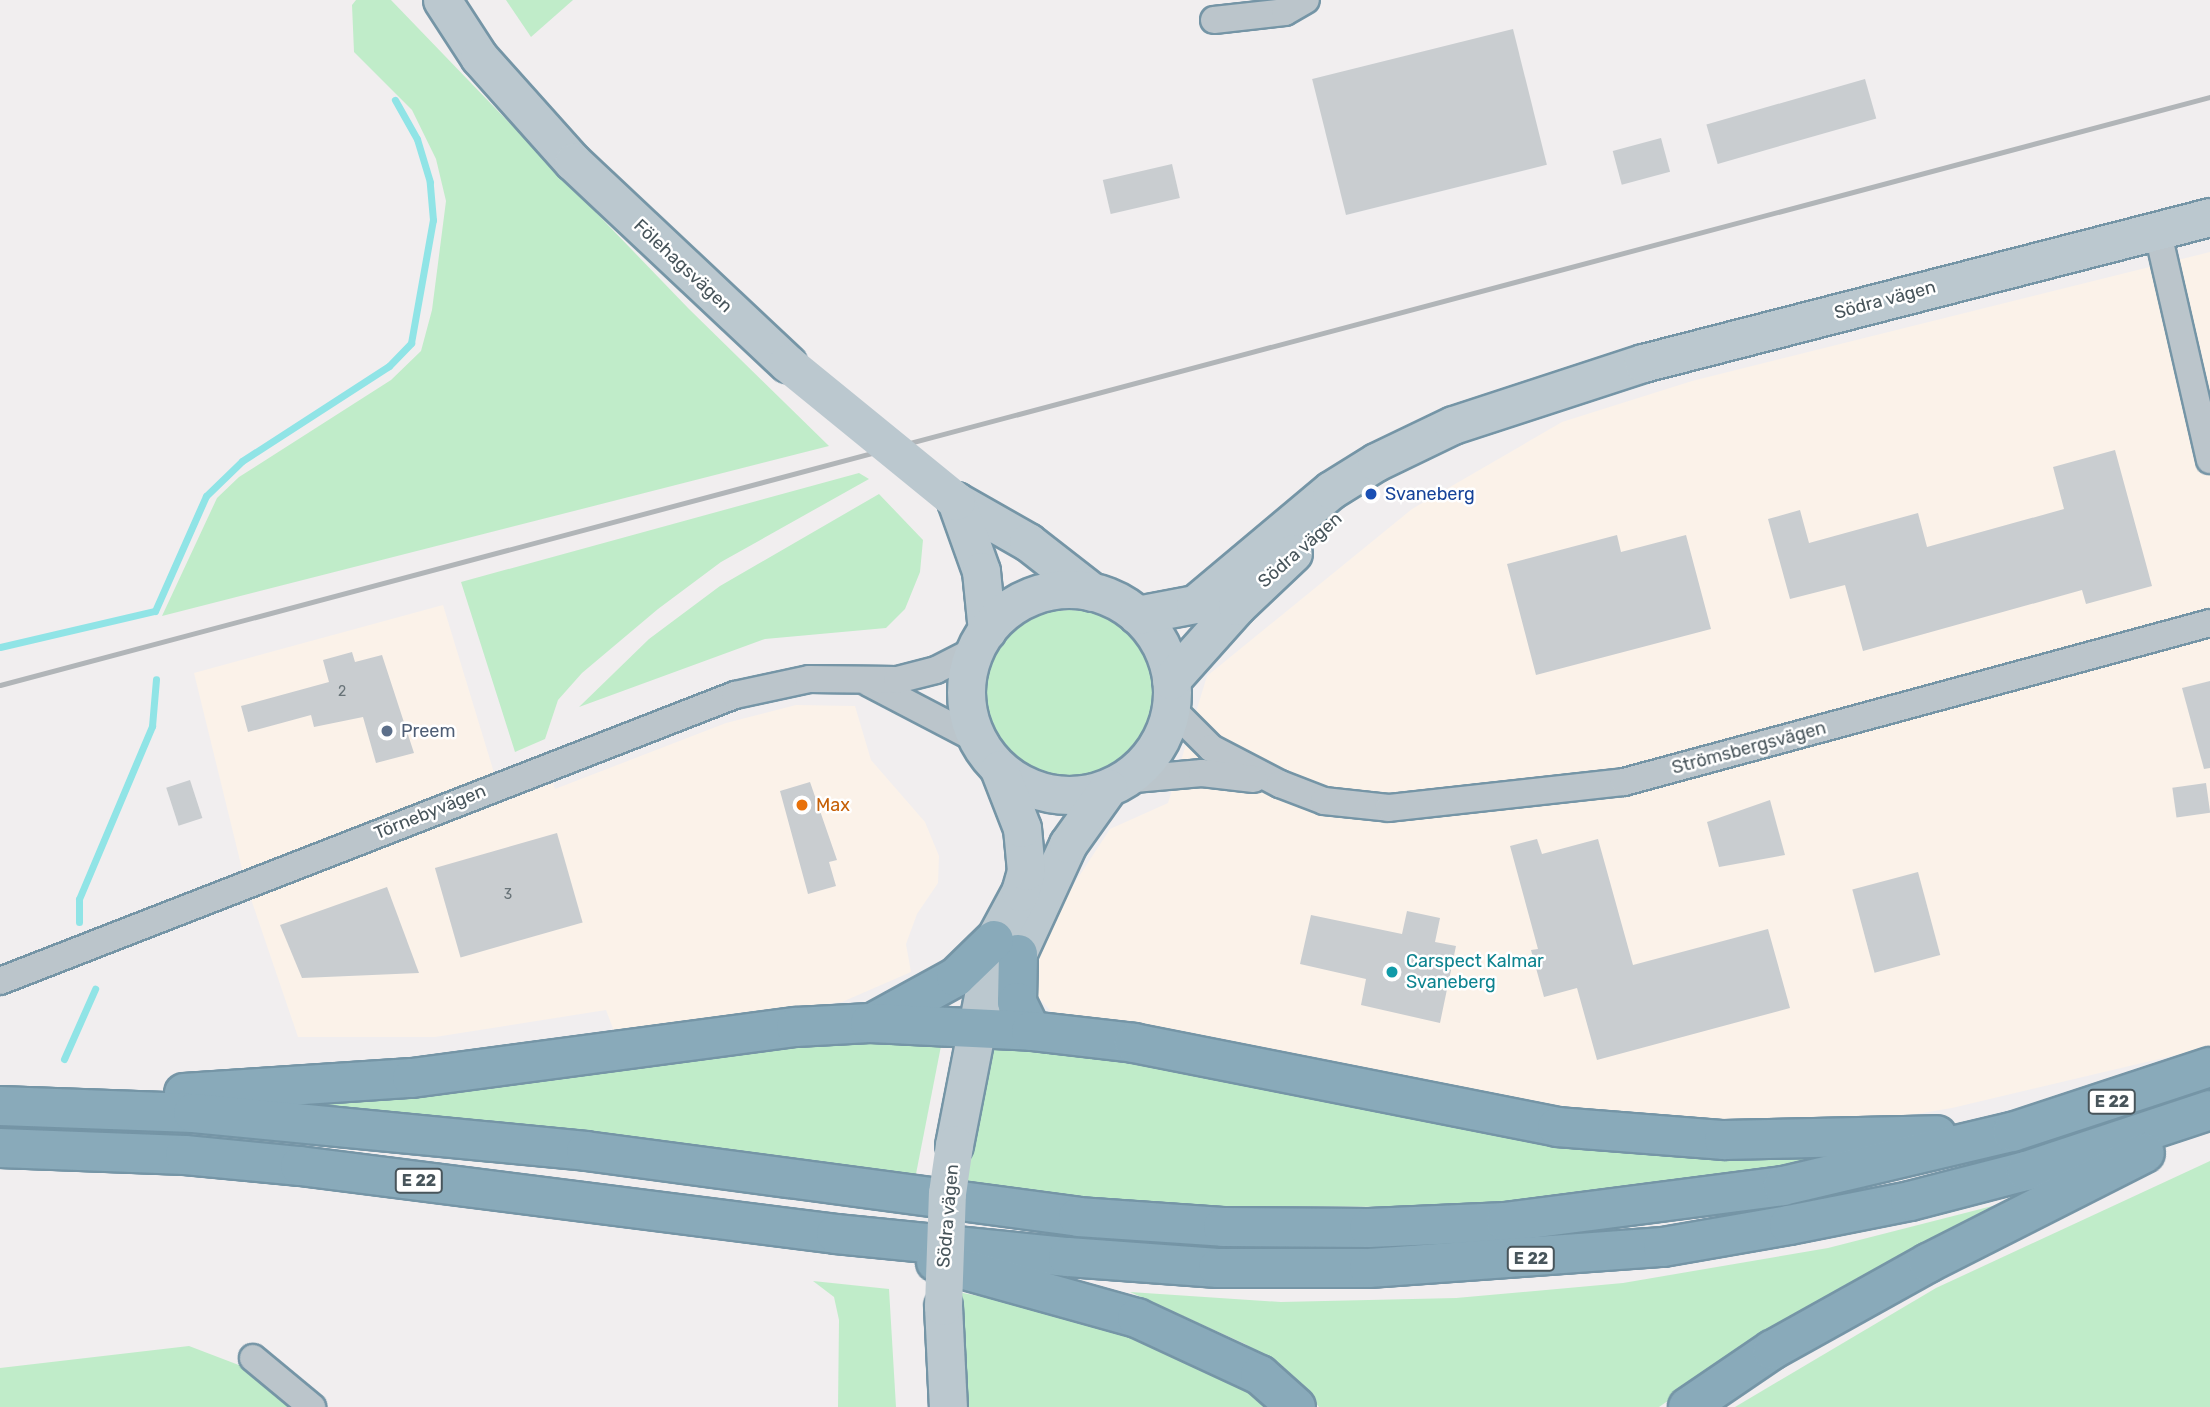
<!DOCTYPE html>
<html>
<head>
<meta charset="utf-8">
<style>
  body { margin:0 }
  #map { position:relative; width:2210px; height:1407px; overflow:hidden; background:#f1eeef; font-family:Rubik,sans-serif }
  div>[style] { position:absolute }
  .commercial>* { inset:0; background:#fbf2e9 }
  .green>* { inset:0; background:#c0ecc9 }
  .round { border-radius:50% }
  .stream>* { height:7px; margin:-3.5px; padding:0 3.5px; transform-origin:3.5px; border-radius:3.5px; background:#90e4e6 }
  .building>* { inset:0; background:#c9cdd0; transform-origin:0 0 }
  .roads { filter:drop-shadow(2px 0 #7595a6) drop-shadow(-2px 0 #7595a6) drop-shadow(0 2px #7595a6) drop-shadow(0 -2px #7595a6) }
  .street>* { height:26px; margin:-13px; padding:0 13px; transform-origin:13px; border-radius:13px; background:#bbc5cb }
  .secondary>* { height:37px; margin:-18.5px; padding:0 18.5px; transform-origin:18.5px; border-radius:18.5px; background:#bbc8cf }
  .secondary>.ring { margin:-18.5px; padding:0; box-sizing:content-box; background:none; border:37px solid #bbc8cf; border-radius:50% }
  .highway>* { height:38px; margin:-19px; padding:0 19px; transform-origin:19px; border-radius:19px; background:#89aaba }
  .rail>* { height:5px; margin:-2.5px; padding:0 2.5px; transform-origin:2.5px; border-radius:2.5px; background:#b1b5b8 }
  .secondary-bridge>* { height:37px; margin:-18.5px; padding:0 18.5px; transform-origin:18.5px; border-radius:18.5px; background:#bbc8cf }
  .dots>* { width:19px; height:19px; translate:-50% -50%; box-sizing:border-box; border:4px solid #fff; border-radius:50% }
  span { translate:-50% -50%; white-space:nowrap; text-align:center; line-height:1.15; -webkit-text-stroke:5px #fff; paint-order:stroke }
  .number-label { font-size:14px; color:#687378 }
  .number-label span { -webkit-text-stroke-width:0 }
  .shield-label span { padding:2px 5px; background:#fff; border:2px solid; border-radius:5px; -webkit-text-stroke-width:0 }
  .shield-label { font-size:16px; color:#48555b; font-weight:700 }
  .street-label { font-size:18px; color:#48555b }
  .transit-label { font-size:18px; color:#164399 }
  .left { translate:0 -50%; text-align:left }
  .service-label { font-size:18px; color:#4e5e75 }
  .food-label { font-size:18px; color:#c56008 }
  .culture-label { font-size:18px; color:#0d838f }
</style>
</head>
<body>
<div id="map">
  <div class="commercial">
    <div style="clip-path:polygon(2210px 252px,2210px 1047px,1952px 1108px,1857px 1124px,1745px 1122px,1580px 1114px,1060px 1021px,1037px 996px,1033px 973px,1049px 922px,1110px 829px,1168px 803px,1207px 676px,1412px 509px,1562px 422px,1692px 381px)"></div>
    <div style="clip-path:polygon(443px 605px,495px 776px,244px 877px,194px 673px)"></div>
    <div style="clip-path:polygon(796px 705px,855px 706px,871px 760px,925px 822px,939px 856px,938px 883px,917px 914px,906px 944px,911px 972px,842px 1002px,614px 1031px,606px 1010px,435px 1037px,298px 1037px,251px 899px,553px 783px,555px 789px,726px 723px)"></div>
  </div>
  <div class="green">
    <div style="clip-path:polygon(356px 0,391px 0,689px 309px,829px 446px,162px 616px,217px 498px,239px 477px,391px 380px,421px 351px,432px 310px,446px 201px,436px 159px,412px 110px,354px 52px,352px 5px)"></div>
    <div style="clip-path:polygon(506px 0,573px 0,531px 37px)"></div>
    <div style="clip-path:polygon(859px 473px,869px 479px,721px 562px,658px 609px,582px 673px,558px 700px,545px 739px,515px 752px,461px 582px)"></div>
    <div style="clip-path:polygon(879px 494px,923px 540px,920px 572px,905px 609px,886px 628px,765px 639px,579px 707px,649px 639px,720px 586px)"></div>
    <div class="round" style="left:986px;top:610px;width:168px;height:168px"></div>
    <div style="clip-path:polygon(899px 1039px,941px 1046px,915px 1179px,259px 1103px,762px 1043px)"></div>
    <div style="clip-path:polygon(1009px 1043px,1298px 1088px,1473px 1131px,1602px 1147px,1816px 1155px,1818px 1164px,1558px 1199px,1431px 1207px,1180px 1206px,961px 1186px,985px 1067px,994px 1050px)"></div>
    <div style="clip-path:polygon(2210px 1161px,2210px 1407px,1735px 1407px,1936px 1288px)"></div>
    <div style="clip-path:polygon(2012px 1201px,1776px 1327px,1659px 1407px,1319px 1407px,1300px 1384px,1245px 1344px,1130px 1292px,1281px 1302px,1456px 1298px,1623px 1283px,1828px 1248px)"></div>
    <div style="clip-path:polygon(813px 1281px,889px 1289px,896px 1407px,838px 1407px,839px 1320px,834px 1297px)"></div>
    <div style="clip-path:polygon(958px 1292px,1065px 1313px,1137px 1337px,1249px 1390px,1271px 1407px,965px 1407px)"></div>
    <div style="clip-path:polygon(189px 1346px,244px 1367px,300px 1407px,0 1407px,0 1368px)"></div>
  </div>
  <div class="stream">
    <div style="left:0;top:647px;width:159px;rotate:-13.1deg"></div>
    <div style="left:155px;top:611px;width:126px;rotate:-66.1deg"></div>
    <div style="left:206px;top:496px;width:50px;rotate:-44.2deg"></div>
    <div style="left:242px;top:461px;width:175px;rotate:-32.9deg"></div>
    <div style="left:389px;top:366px;width:32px;rotate:-46deg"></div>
    <div style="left:411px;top:343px;width:125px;rotate:-79.9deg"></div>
    <div style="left:433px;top:220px;width:38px;rotate:-95deg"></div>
    <div style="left:430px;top:182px;width:45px;rotate:-106.8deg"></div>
    <div style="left:417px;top:139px;width:45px;rotate:-119.4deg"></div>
    <div style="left:79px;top:922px;width:23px;rotate:-90deg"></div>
    <div style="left:79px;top:899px;width:188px;rotate:-67.1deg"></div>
    <div style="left:152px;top:726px;width:47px;rotate:-85.1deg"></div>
    <div style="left:64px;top:1059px;width:77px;rotate:-66.1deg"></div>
  </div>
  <div class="building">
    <div style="left:1513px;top:29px;width:140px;height:207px;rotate:76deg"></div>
    <div style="left:1865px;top:79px;width:41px;height:165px;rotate:74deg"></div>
    <div style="left:1661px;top:138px;width:35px;height:50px;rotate:75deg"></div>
    <div style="left:1172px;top:164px;width:35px;height:71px;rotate:77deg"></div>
    <div style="clip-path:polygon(2115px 450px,2152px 586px,2086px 604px,2082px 590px,1863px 651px,1845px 585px,1790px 599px,1768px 519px,1800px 510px,1809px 543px,1918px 513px,1927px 547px,2064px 509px,2053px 467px)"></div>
    <div style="clip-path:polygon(1617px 535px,1621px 552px,1686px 535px,1711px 629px,1536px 675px,1507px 564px)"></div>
    <div style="clip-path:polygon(352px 652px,355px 662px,382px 655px,414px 753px,376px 763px,363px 717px,314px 727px,311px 715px,248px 732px,241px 706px,329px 682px,323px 660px)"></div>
    <div style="clip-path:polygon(2210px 681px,2210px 768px,2204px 769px,2182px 688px)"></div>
    <div style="left:190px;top:780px;width:40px;height:25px;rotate:72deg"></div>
    <div style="clip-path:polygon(810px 782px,837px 860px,829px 862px,836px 886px,808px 894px,780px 791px)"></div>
    <div style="left:2206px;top:783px;width:30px;height:34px;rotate:82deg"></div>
    <div style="clip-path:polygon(1770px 800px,1785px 855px,1719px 867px,1707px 822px)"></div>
    <div style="left:557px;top:833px;width:93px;height:127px;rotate:74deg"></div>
    <div style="clip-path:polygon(1537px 839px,1542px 854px,1598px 839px,1633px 965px,1768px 929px,1790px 1008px,1597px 1060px,1577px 988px,1544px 997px,1531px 950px,1538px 949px,1510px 846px)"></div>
    <div style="left:1918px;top:872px;width:86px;height:68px;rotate:75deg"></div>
    <div style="clip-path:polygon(387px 887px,419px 973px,302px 978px,280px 925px)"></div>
    <div style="clip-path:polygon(1407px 911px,1440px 918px,1435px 942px,1456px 946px,1440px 1023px,1361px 1005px,1366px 979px,1300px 964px,1311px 915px,1402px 934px)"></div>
  </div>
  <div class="roads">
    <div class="street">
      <div style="left:1214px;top:20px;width:71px;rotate:-6.4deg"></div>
      <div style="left:1285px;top:12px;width:24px;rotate:-30deg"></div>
      <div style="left:2157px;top:229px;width:237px;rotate:77.1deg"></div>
      <div style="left:869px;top:683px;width:123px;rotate:27.6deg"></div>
      <div style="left:1171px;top:708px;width:57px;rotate:45deg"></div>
      <div style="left:1211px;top:748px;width:78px;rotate:27.6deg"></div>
      <div style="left:1280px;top:784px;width:47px;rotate:21.1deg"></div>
      <div style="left:1324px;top:801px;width:65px;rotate:6.1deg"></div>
      <div style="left:1389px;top:808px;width:236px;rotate:-6.3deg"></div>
      <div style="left:1624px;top:782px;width:607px;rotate:-15.18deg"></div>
      <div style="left:1123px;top:780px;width:79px;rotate:-5.1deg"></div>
      <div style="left:1202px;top:773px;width:52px;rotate:6.6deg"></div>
      <div style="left:0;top:981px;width:789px;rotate:-21.26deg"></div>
      <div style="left:735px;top:695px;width:76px;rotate:-12.2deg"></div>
      <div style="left:809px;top:679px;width:88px;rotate:0.7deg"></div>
      <div style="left:897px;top:680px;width:40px;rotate:-14.4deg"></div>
      <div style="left:936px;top:670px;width:44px;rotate:-27.1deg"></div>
      <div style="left:253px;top:1358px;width:77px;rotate:39.7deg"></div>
    </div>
    <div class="secondary">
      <div style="left:442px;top:0;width:68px;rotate:57deg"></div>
      <div style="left:479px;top:57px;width:141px;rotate:48.2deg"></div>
      <div style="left:573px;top:162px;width:294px;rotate:43.2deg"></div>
      <div style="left:956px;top:501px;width:83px;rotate:29.7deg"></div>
      <div style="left:1028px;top:542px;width:81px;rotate:38deg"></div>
      <div style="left:956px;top:501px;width:74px;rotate:70.3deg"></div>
      <div style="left:981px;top:571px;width:60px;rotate:84.3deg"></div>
      <div class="ring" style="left:966px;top:589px;width:169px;height:169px"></div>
      <div style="left:1137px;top:615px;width:59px;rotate:-10.7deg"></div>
      <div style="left:1195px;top:604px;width:177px;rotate:-40deg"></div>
      <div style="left:1331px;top:490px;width:53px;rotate:-31.9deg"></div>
      <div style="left:1376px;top:462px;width:85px;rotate:-25.7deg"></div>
      <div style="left:1453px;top:425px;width:200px;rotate:-18.1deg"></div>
      <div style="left:1643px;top:363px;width:585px;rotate:-14.44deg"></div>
      <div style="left:1171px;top:680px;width:99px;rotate:-48.3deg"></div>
      <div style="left:1237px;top:606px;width:77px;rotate:-43.4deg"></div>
      <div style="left:1005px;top:981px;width:151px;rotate:-65.3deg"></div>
      <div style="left:1068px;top:844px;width:69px;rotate:-54.5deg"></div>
      <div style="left:954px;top:1145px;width:209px;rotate:-79deg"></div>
      <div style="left:994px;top:940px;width:55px;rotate:-61.6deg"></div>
      <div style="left:1020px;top:892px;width:22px;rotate:-74deg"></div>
      <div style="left:1026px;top:871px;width:43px;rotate:-95.3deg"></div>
      <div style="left:1022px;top:828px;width:63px;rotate:-111.3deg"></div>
      <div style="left:943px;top:1306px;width:101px;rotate:87.2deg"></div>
    </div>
    <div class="highway">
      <div style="left:1018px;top:954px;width:48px;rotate:91.2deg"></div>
      <div style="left:1017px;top:1002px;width:32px;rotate:64deg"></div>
      <div style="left:876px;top:1021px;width:91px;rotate:-28.8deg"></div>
      <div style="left:956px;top:977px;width:53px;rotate:-44.2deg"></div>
      <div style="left:184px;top:1093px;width:228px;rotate:-3.8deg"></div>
      <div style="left:412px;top:1078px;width:387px;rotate:-7.6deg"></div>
      <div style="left:796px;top:1027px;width:74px;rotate:-3.1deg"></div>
      <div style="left:870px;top:1023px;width:161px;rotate:2.8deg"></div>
      <div style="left:1031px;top:1031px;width:104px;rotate:6.6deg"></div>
      <div style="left:1134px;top:1043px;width:431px;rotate:11.2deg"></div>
      <div style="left:1557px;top:1127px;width:168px;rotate:4.5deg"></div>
      <div style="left:1724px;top:1140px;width:213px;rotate:-1.3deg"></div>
      <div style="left:0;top:1106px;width:193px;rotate:2.1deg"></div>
      <div style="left:193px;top:1113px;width:395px;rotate:5.5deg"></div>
      <div style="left:586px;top:1151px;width:496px;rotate:7.6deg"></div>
      <div style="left:1078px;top:1217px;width:145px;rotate:3.9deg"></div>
      <div style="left:1223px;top:1227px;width:146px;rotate:0.4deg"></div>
      <div style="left:1369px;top:1228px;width:137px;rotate:-2.5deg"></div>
      <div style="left:1506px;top:1222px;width:279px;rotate:-7.4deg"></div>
      <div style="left:1783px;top:1186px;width:235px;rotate:-13.3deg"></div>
      <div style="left:2012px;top:1132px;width:208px;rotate:-18.2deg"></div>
      <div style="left:0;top:1148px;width:185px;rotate:2.2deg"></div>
      <div style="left:185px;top:1155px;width:116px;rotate:5.5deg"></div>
      <div style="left:300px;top:1166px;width:540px;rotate:7.23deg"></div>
      <div style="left:836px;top:1234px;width:233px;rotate:5.7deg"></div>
      <div style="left:1068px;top:1257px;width:150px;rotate:4.2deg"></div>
      <div style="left:1218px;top:1268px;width:151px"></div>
      <div style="left:1369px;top:1268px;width:295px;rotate:-4.1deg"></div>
      <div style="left:1663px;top:1247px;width:128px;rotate:-9.9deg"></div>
      <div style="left:1789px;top:1225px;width:123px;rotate:-11.2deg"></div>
      <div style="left:1910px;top:1201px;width:120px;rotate:-14.5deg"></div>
      <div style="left:2026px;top:1171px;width:194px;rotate:-18.3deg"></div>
      <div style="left:936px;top:1262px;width:209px;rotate:15.6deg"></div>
      <div style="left:1137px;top:1318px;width:136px;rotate:24.9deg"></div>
      <div style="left:1260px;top:1375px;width:48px;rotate:41.6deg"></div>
      <div style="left:1688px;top:1407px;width:102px;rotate:-34.2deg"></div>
      <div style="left:1772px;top:1350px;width:179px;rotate:-29.1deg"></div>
      <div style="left:1928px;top:1263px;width:243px;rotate:-26.9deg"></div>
    </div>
  </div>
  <div class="rail">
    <div style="left:0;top:685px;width:2287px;rotate:-14.9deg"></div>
  </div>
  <div class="secondary-bridge">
    <div style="left:787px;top:363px;width:218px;rotate:39.2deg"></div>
    <div style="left:943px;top:1306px;width:113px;rotate:-88deg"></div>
    <div style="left:947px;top:1193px;width:49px;rotate:-81.7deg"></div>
  </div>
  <div class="dots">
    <div style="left:1371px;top:494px;background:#1a4fb4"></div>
    <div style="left:387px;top:731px;background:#5c6f8a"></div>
    <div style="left:802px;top:805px;background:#e8710a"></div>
    <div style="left:1392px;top:972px;background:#0f9aa8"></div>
  </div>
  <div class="number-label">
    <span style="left:342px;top:692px">2</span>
    <span style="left:508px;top:895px">3</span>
  </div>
  <div class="shield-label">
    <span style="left:2112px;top:1102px">E 22</span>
    <span style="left:419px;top:1181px">E 22</span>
    <span style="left:1531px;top:1259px">E 22</span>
  </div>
  <div class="street-label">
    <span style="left:683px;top:266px;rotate:43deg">Fölehagsvägen</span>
    <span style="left:1885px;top:300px;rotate:-15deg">Södra vägen</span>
    <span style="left:1300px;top:550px;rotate:-41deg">Södra vägen</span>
    <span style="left:1749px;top:748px;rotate:-15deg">Strömsbergsvägen</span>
    <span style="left:430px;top:812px;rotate:-22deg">Törnebyvägen</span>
    <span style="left:948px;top:1216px;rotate:-85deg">Södra vägen</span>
  </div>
  <div class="transit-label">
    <span class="left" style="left:1385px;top:494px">Svaneberg</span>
  </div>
  <div class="service-label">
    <span class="left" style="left:401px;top:731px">Preem</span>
  </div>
  <div class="food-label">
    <span class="left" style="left:816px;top:805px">Max</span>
  </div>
  <div class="culture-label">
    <span class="left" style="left:1406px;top:972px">Carspect Kalmar<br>Svaneberg</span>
  </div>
</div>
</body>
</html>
